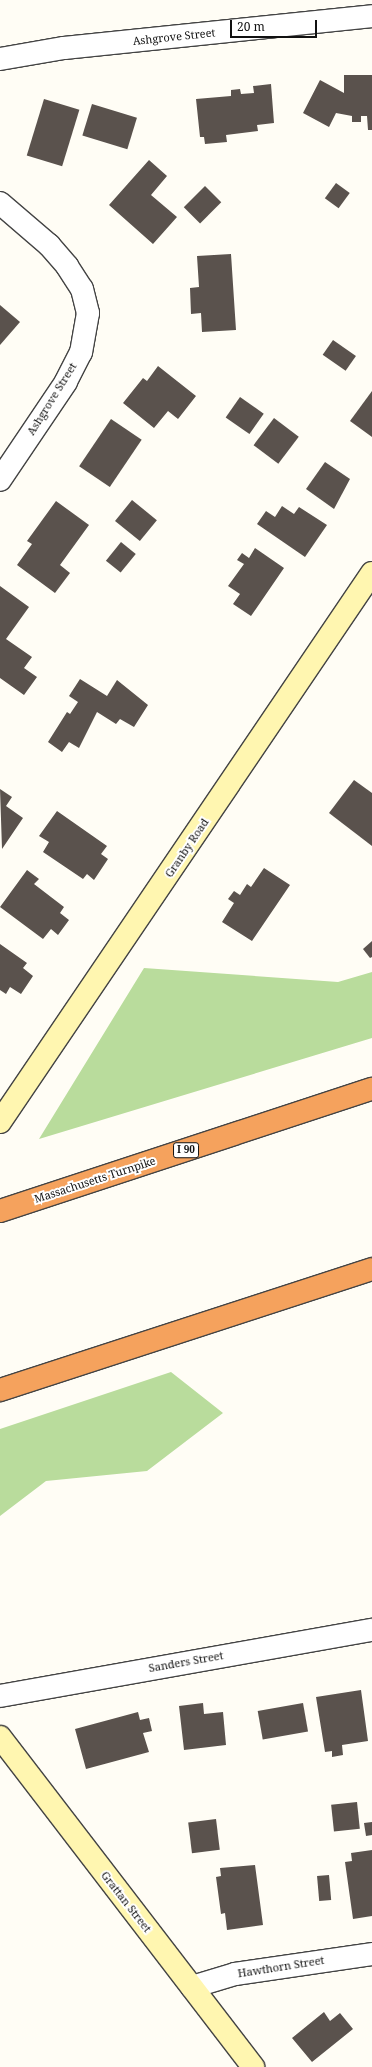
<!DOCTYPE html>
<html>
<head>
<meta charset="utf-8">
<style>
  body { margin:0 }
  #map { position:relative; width:372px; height:2067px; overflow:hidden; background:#fffdf5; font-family:"Noto Serif",serif }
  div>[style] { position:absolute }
  .forest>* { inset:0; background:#b9dc9c }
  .building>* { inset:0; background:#5a524d; transform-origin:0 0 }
  .roads { filter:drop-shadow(1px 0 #444) drop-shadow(-1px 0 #444) drop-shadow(0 1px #444) drop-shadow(0 -1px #444) }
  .minor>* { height:22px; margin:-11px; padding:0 11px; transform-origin:11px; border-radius:11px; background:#fff }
  .secondary>* { height:22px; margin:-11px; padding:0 11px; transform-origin:11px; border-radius:11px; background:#fff6b0 }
  .motorway>* { height:22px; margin:-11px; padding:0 11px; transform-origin:11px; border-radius:11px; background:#f5a25d }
  span { translate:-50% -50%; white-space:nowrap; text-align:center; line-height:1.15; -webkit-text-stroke:4px #fff; paint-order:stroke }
  .shield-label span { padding:1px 3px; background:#fff; border:1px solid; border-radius:3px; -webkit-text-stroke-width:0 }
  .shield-label { font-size:10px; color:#111; font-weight:700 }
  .street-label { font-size:11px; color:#111 }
  .scale { position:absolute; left:230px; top:20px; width:87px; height:18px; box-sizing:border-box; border:2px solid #111; border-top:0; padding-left:5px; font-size:12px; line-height:14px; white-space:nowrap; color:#111; -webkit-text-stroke:3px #fff; paint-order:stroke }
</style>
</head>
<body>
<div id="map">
  <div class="forest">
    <div style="clip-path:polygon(144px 968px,338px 982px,372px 972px,372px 1038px,39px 1139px)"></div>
    <div style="clip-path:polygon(171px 1372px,223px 1413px,147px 1471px,46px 1481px,0 1516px,0 1429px)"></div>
  </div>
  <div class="building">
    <div style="clip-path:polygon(344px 75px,372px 75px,372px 130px,368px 130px,367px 116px,361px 116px,361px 122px,352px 122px,352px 116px,336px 113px,329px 127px,303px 113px,320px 80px,344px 93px)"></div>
    <div style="clip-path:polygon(271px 84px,274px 123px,257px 125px,258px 131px,226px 135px,227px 142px,205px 144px,204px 137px,200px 137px,196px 99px,231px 96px,231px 90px,240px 89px,241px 94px,254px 93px,253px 86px)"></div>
    <div style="left:44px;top:99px;width:37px;height:59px;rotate:17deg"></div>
    <div style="left:92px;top:104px;width:47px;height:33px;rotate:17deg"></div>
    <div style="clip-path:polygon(149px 160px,167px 176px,151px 195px,177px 217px,153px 244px,109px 205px)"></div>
    <div style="left:336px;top:183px;width:17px;height:19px;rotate:36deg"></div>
    <div style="left:205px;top:186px;width:23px;height:30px;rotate:45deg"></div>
    <div style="clip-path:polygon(231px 254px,236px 330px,202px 332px,201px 313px,191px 314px,190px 288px,199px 287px,197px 256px)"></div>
    <div style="clip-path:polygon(0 305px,20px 322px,0 345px)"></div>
    <div style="left:333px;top:340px;width:28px;height:18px;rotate:35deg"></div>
    <div style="clip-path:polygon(158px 366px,196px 396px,178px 419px,168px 411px,154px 428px,123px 403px,143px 378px,147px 381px)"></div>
    <div style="clip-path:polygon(372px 391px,372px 437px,350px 421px)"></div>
    <div style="left:240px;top:397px;width:29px;height:25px;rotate:35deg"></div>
    <div style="left:274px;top:418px;width:31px;height:34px;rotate:37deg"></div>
    <div style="left:111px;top:419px;width:37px;height:57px;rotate:34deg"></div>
    <div style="clip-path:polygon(325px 462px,350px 479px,334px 509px,306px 489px)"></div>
    <div style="left:132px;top:500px;width:32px;height:27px;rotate:39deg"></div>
    <div style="clip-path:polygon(56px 501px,89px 525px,60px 565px,70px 573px,55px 593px,17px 565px,32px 544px,27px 541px)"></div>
    <div style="clip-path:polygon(282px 506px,294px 514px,299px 507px,327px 525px,305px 557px,257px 524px,266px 511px,275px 517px)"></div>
    <div style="left:121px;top:542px;width:19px;height:24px;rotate:39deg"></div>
    <div style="clip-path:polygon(255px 548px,284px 568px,251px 616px,233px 604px,240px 594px,228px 586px,244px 564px,237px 560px,242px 553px,249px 558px)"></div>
    <div style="clip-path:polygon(0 586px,29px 607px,6px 639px,32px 657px,24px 668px,37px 677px,24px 695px,0 678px)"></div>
    <div style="clip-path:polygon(80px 679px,107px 696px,117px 680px,148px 705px,134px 727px,120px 719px,116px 724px,97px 712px,79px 748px,69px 742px,62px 752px,48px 742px,67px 712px,70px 714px,78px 702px,69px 696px)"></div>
    <div style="clip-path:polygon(354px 780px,372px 793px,372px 846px,329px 813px)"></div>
    <div style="clip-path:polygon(0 789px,12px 797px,6px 806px,23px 818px,2px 849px)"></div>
    <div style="clip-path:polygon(57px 811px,107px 846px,101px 854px,108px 859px,94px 880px,87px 874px,83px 879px,43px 852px,49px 842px,39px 836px)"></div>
    <div style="clip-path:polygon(264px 868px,290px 885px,252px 941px,222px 922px,234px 903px,228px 899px,234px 891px,240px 895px,247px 884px,251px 887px)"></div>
    <div style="clip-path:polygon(27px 870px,39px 879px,34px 884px,64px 907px,60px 913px,69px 920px,58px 935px,51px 929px,43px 939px,0 907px)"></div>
    <div style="clip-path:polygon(372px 941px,372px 957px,370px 958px,363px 949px)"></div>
    <div style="clip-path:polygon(0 944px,27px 963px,23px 968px,33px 976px,21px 994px,10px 987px,6px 994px,0 990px)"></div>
    <div style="clip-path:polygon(361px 1690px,368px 1741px,342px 1745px,343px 1755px,332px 1757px,332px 1751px,325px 1752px,316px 1697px)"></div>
    <div style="clip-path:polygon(203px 1703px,204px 1714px,223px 1712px,226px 1745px,184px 1750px,179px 1706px)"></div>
    <div style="left:303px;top:1703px;width:29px;height:46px;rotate:80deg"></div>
    <div style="clip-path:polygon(138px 1712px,140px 1720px,149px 1718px,152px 1731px,143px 1733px,149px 1752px,86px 1769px,75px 1729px)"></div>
    <div style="left:357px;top:1802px;width:27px;height:26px;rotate:84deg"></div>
    <div style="left:216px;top:1819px;width:31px;height:28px;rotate:83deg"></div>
    <div style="clip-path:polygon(372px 1822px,372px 1835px,366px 1836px,364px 1823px)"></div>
    <div style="clip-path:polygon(372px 1850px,372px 1916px,353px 1919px,345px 1862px,352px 1861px,351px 1853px)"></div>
    <div style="clip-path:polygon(255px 1865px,263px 1925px,227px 1930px,225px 1913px,221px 1914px,216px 1877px,221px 1876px,220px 1868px)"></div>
    <div style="left:329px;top:1875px;width:25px;height:12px;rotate:85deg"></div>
    <div style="clip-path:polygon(324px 2012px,330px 2021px,340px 2013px,353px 2029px,312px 2062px,292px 2038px)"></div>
  </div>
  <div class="roads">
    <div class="minor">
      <div style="left:0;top:59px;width:65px;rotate:-9.8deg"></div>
      <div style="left:64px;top:48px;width:310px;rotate:-5.9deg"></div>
      <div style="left:0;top:203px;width:65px;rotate:40.6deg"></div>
      <div style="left:49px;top:245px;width:28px;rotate:49deg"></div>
      <div style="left:67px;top:266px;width:27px;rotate:57deg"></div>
      <div style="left:82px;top:289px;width:25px;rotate:76deg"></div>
      <div style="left:88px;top:313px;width:40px;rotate:100deg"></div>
      <div style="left:81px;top:352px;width:34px;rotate:117deg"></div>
      <div style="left:66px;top:382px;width:118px;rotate:124deg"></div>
      <div style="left:0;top:1696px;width:378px;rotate:-10.1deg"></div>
      <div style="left:192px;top:1987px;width:45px;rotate:-16.8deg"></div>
      <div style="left:235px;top:1974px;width:138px;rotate:-8.3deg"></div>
    </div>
    <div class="secondary">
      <div style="left:0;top:1122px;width:663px;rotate:-55.88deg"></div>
      <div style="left:0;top:1737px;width:416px;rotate:52.5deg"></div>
    </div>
    <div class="motorway">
      <div style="left:0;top:1211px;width:391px;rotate:-18.2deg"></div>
      <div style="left:0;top:1390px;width:391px;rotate:-18deg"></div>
    </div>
  </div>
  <div class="shield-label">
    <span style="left:186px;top:1150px">I 90</span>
  </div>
  <div class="street-label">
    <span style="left:174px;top:37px;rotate:-6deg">Ashgrove Street</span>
    <span style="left:52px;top:399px;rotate:-58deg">Ashgrove Street</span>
    <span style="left:187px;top:848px;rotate:-56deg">Granby Road</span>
    <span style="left:95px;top:1180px;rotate:-18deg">Massachusetts Turnpike</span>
    <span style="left:186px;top:1662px;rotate:-10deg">Sanders Street</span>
    <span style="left:126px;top:1902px;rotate:52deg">Grattan Street</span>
    <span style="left:281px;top:1967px;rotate:-9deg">Hawthorn Street</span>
  </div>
  <div class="scale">20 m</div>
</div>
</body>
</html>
